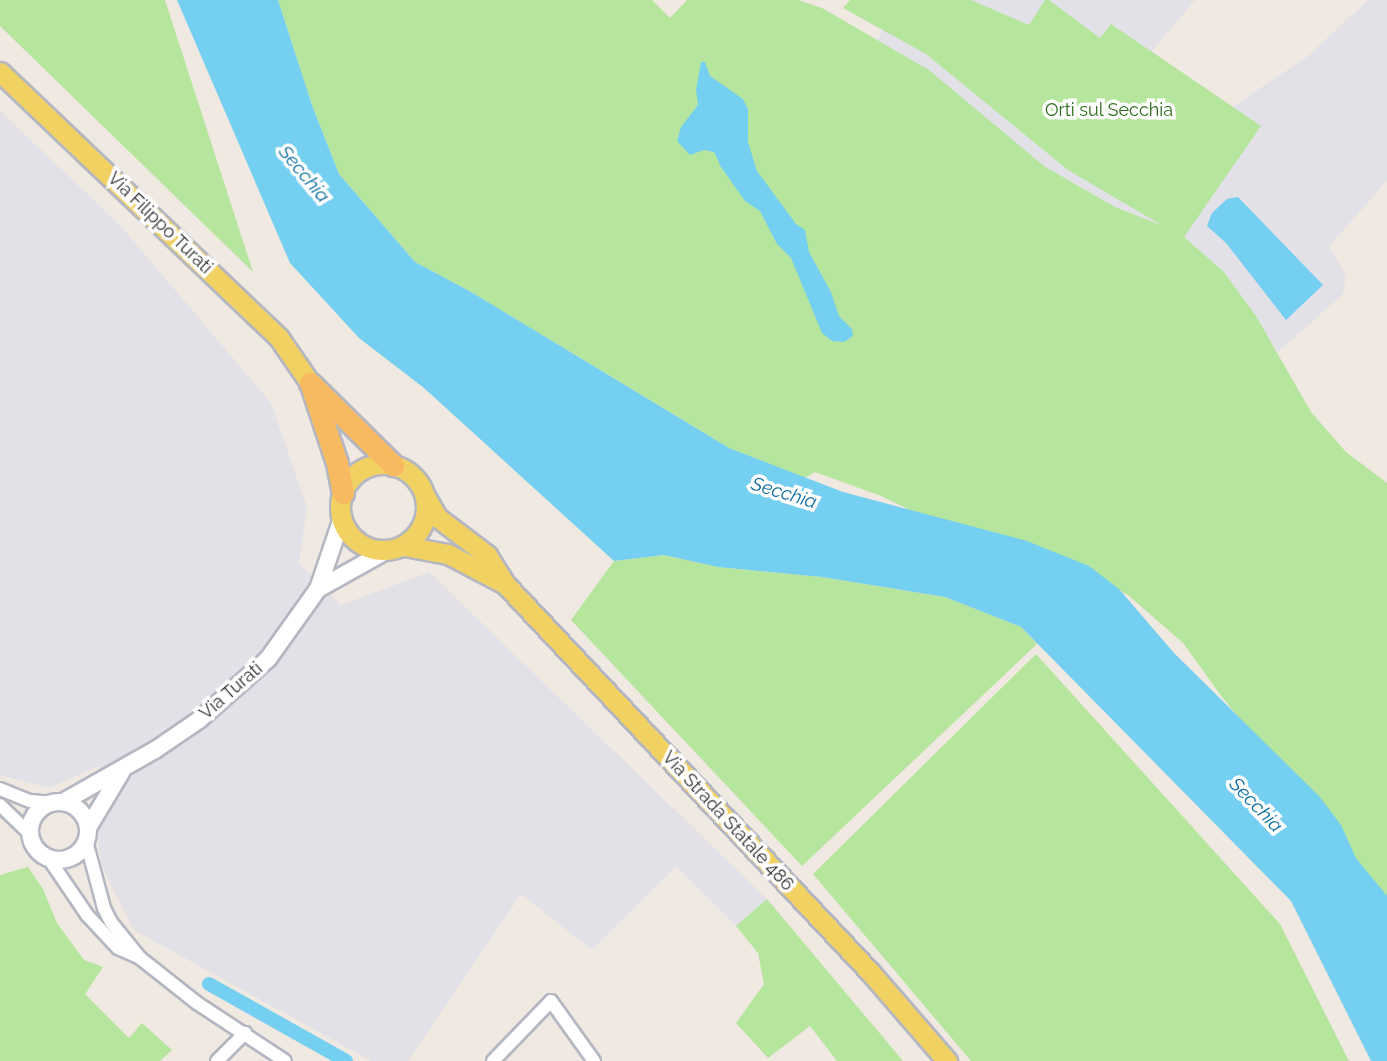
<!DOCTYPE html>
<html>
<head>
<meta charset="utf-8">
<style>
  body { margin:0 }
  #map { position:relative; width:1387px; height:1061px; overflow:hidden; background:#efe9e1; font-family:Raleway,sans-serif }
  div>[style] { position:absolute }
  .industrial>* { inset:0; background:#e3e1e8 }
  .green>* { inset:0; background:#b6e59e }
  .water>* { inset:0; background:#75cff0 }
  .canal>* { height:14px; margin:-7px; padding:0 7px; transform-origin:7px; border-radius:7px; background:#75cff0 }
  .roads { filter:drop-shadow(2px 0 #b4b7c1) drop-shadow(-2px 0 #b4b7c1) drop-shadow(0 2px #b4b7c1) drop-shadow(0 -2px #b4b7c1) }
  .minor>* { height:12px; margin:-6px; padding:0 6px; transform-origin:6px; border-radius:6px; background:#fff }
  .tertiary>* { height:16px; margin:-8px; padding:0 8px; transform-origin:8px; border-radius:8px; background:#fff }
  .tertiary>.ring { margin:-8px; padding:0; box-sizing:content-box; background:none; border:16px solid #fff; border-radius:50% }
  .primary>* { height:19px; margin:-9.5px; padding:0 9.5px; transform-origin:9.5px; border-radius:9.5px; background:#f2d163 }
  .primary>.ring { margin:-9.5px; padding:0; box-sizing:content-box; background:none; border:19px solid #f2d163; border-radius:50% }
  .trunk>* { height:21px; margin:-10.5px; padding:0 10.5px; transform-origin:10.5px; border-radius:10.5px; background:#f8ba60 }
  span { translate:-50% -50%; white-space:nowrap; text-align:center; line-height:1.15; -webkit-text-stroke:7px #fff; paint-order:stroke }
  .park-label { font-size:18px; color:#2c6e1b }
  .street-label { font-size:18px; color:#2e2e2e }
  .water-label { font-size:19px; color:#0d6fa3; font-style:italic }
</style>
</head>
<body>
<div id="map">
  <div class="industrial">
    <div style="clip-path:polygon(881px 0,1195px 0,1152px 51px,1228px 110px,1308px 56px,1368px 0,1387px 0,1387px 181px,1329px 246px,1346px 275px,1343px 294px,1278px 352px,1224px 272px,1178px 232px,1115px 207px,1044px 166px,877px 44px,888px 12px)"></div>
    <div style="clip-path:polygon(0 111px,119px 224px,271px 403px,307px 507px,299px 563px,341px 605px,429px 572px,767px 899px,736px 926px,676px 867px,592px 950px,521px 894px,408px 1061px,371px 1061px,134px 930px,102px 867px,96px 829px,116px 798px,99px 766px,49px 788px,0 775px)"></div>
  </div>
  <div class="green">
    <div style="clip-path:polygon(0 0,165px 0,253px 272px,0 26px)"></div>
    <div style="clip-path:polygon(278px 0,652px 0,670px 18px,687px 0,798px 0,822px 8px,929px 70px,1044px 166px,1115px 207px,1163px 226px,1068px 170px,926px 54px,843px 8px,850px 0,971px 0,1029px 25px,1045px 0,1049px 0,1100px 38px,1111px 24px,1261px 126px,1184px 237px,1224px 272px,1256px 316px,1311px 412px,1346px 452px,1387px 483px,1387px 900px,1222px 697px,1183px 643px,1128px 595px,1083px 572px,946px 527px,881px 496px,815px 472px,805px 478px,729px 448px,473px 293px,415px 262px,339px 174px,313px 108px)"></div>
    <div style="clip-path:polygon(664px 555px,718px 567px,822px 577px,945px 597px,1021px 627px,1037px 644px,802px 866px,571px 620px,614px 561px)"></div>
    <div style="clip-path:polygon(1036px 654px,1280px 924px,1349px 1061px,971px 1061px,813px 874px)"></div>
    <div style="clip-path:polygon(28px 867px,43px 889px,57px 923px,84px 960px,103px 967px,85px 994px,129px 1038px,142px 1023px,172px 1050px,160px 1061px,0 1061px,0 875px)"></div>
    <div style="clip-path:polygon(767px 899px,903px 1061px,837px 1061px,810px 1026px,768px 1058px,736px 1023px,764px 984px,758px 953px,736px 926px)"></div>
  </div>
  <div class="water">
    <div style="clip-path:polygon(177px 0,278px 0,313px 108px,339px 174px,415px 262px,473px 293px,729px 448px,843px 492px,1027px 541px,1089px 566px,1119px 589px,1174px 653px,1319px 796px,1341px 825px,1356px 858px,1387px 896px,1387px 1061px,1371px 1061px,1291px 901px,1021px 627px,945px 597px,822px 577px,718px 567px,664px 555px,614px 561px,424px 388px,359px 338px,290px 263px)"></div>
    <div style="clip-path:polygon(701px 62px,705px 62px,710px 76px,743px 99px,748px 109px,748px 142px,757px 171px,796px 224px,805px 230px,809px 252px,831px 292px,839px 316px,852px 329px,853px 336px,844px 342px,832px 341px,822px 333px,791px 258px,777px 244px,760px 211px,745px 201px,721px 167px,714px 152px,704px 150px,690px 155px,677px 141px,681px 127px,698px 105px,696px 90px)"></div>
    <div style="clip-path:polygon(1238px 197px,1323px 285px,1286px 320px,1226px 243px,1207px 226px,1212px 213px,1227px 199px)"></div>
  </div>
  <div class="canal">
    <div style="left:209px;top:984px;width:157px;rotate:29.3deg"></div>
  </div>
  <div class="roads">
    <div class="minor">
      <div style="left:0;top:789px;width:32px;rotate:22deg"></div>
      <div style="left:30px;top:801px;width:21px;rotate:5deg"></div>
      <div style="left:0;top:805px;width:40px;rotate:44deg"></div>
      <div style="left:49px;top:859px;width:68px;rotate:55.8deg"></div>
      <div style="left:87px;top:915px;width:45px;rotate:46.8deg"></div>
      <div style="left:118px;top:948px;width:24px;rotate:24deg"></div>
      <div style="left:140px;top:958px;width:46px;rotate:-128.9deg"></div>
      <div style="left:111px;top:922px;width:16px;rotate:-117deg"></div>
      <div style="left:104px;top:908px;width:69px;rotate:-105deg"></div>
      <div style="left:140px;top:958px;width:73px;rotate:38.3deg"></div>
      <div style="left:197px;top:1003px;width:105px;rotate:33.4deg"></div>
      <div style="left:217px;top:1061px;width:40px;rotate:-45deg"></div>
      <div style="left:493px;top:1061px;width:83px;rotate:-46deg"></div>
      <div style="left:551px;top:1001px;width:74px;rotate:54.4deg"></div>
    </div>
    <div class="tertiary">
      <div style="left:318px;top:589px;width:78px;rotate:-29.2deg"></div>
      <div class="ring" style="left:30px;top:802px;width:42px;height:42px"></div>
      <div style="left:63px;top:802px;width:106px;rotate:-29.5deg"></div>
      <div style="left:155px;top:750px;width:53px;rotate:-34.3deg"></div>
      <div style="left:199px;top:720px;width:92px;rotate:-41.5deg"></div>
      <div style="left:268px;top:659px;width:86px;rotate:-54.5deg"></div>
      <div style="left:318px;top:589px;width:75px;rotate:-71.3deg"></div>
      <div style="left:88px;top:828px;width:66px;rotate:-59.2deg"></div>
    </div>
    <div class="primary">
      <div style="left:0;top:72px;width:385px;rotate:43.6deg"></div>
      <div style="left:279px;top:338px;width:55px;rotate:55.4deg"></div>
      <div class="ring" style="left:340px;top:464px;width:67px;height:67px"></div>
      <div style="left:425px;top:496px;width:24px;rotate:60deg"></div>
      <div style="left:437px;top:517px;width:63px;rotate:37.2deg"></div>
      <div style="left:487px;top:555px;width:36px;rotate:58deg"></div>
      <div style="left:506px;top:585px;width:531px;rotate:46.75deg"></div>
      <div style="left:870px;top:972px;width:118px;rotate:49.1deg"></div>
      <div style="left:404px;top:546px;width:45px;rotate:10.3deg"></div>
      <div style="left:448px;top:554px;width:62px;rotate:27.8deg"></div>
    </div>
    <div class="trunk">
      <div style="left:310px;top:383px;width:117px;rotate:44.7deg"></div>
      <div style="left:311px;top:385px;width:82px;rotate:71.6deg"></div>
      <div style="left:337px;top:463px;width:31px;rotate:79deg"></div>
    </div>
  </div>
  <div class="park-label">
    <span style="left:1109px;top:110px">Orti sul Secchia</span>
  </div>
  <div class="street-label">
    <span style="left:160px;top:223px;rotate:44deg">Via Filippo Turati</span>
    <span style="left:231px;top:691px;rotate:-41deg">Via Turati</span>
    <span style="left:728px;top:821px;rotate:47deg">Via Strada Statale 486</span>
  </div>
  <div class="water-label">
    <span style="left:304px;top:174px;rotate:50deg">Secchia</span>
    <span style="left:784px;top:493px;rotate:17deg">Secchia</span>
    <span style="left:1256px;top:805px;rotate:46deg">Secchia</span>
  </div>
</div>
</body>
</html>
